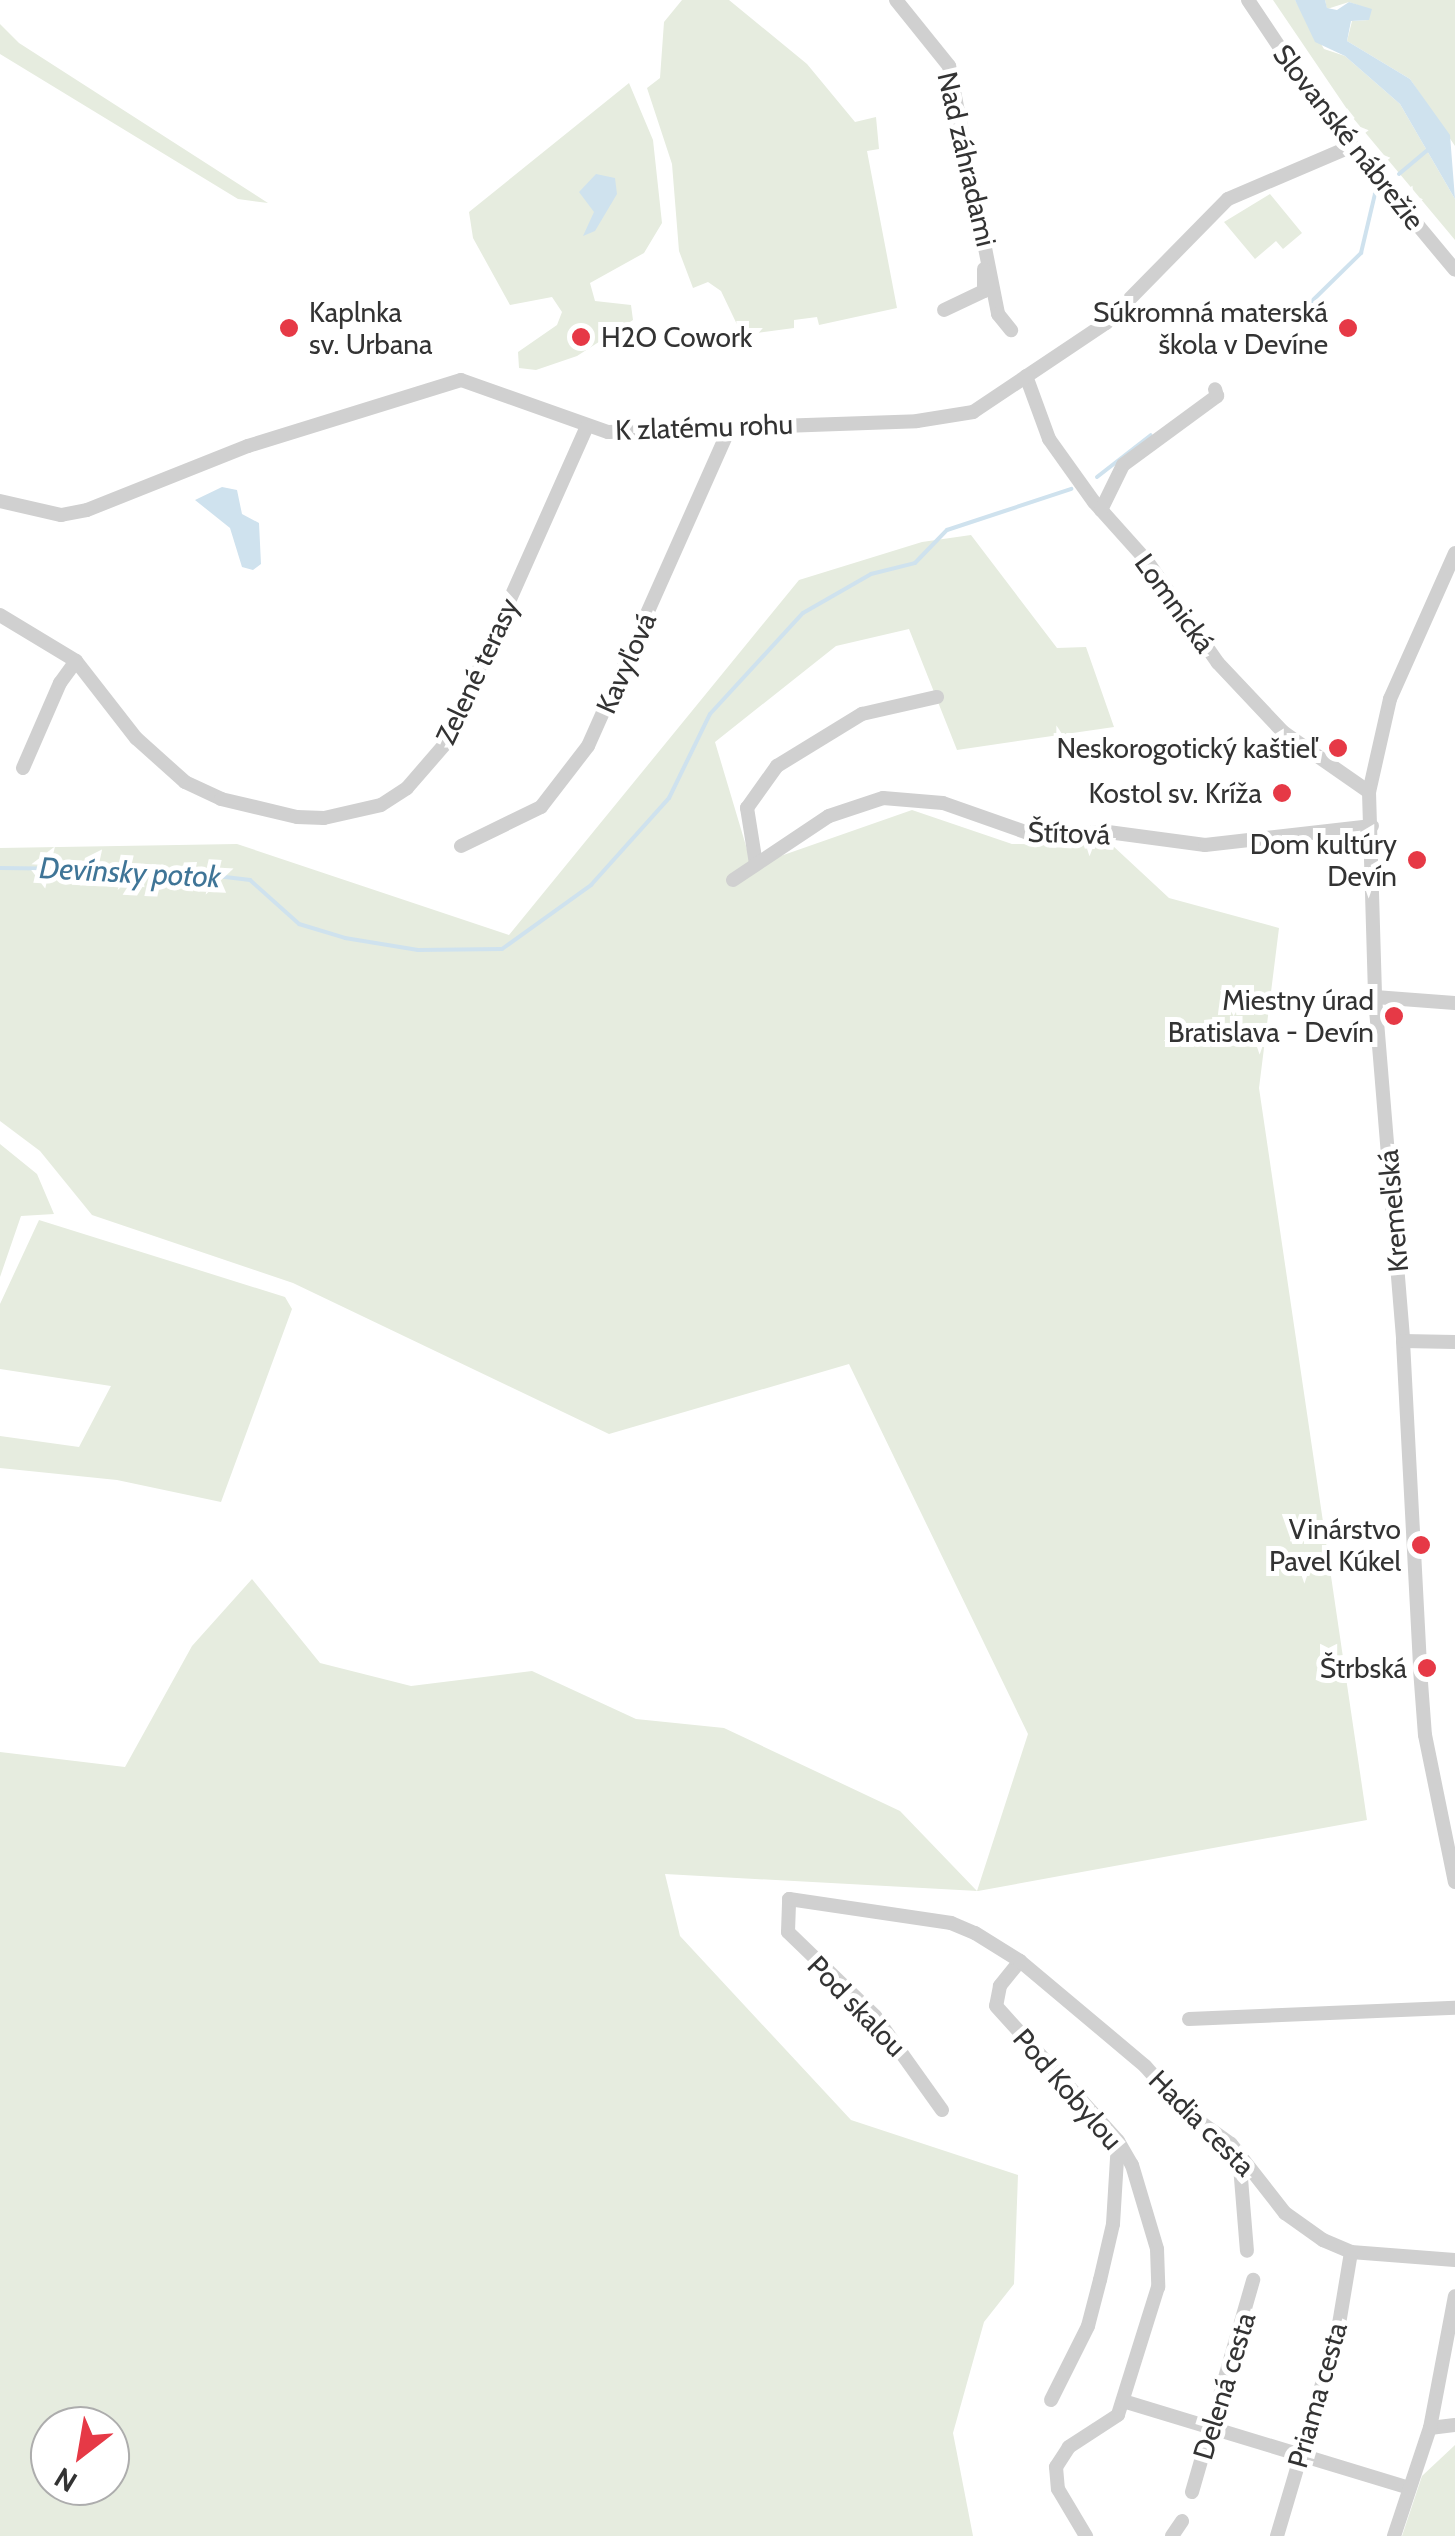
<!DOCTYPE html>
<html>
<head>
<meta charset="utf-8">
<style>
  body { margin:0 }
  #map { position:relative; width:1455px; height:2536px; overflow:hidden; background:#fff; font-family:Cabin,sans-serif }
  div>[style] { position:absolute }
  .green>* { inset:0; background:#e6ecdf }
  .water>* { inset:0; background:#cfe2ee }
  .stream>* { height:4px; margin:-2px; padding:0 2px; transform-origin:2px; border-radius:2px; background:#cfe2ee }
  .minor>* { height:14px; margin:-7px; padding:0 7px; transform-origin:7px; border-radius:7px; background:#d0d0d0 }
  .dots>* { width:28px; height:28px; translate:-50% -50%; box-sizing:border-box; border:5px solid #fff; border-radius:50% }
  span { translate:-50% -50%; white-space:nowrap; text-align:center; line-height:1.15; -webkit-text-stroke:10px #fff; paint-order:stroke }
  .street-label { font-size:28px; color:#333 }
  .poi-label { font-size:28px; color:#333 }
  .left { translate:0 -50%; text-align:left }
  .right { translate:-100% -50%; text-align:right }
  .water-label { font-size:30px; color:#3f7597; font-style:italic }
  .north { position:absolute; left:30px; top:2406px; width:100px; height:100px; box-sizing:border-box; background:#fff; border:2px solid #adadad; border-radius:50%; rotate:211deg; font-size:28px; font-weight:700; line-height:40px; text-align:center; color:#333 }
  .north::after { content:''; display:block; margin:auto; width:35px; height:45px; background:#e63946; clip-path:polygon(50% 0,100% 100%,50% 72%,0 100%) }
</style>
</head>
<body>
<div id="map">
  <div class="green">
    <div style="clip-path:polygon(682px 0,729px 0,807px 64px,855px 122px,876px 117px,879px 149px,867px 151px,897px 308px,819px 325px,817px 317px,794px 320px,794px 328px,742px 335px,721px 291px,708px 282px,693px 288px,679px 251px,672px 164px,647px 88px,660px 78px,664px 22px)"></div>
    <div style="clip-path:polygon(1273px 0,1295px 0,1324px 49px,1345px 56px,1400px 104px,1455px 199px,1455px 240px,1353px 118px)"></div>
    <div style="clip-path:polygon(1325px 0,1455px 0,1455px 146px,1410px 79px,1347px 41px,1352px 21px,1369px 20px,1363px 7px,1349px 2px,1327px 9px)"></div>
    <div style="clip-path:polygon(0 24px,19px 43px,268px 203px,238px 199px,0 54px)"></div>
    <div style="clip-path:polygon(629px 83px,653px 140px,662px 223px,644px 253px,590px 283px,595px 301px,631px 305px,633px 320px,577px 356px,536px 370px,519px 368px,518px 352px,557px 325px,562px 312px,552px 297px,510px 305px,473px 238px,469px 212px)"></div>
    <div style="clip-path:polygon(1270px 194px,1302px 233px,1283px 249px,1276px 241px,1255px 259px,1224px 222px)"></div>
    <div style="clip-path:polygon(evenodd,971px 535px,1057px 648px,1086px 647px,1114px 727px,957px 750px,909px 629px,836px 646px,715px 742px,752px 866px,912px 810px,1012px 844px,1112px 845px,1169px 898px,1279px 928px,1259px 1088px,1367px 1820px,978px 1891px,665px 1874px,680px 1936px,851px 2120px,1018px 2175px,1014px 2284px,984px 2322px,953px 2433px,973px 2536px,0 2536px,0 1752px,125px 1767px,192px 1646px,252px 1579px,320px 1663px,411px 1686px,532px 1671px,636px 1719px,724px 1728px,900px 1811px,977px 1891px,1028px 1734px,849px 1364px,609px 1434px,293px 1283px,92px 1215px,40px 1151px,0 1121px,0 848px,237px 844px,509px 935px,799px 580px,922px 542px,971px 535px,50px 2426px,110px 2426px,110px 2486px,50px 2486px,50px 2426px)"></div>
    <div style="clip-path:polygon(0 1144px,37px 1174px,54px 1214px,21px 1216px,0 1277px)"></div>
    <div style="clip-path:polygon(39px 1220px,285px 1297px,292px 1309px,221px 1502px,117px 1480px,0 1468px,0 1436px,79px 1447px,111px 1386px,0 1369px,0 1304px)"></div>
    <div style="clip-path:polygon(1455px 2445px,1455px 2536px,1402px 2536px,1422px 2476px)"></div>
  </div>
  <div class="water">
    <div style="clip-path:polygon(1295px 0,1325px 0,1327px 8px,1337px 10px,1349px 2px,1372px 9px,1369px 20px,1351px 21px,1347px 41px,1410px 79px,1450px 135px,1455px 199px,1400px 104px,1345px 56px,1315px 42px)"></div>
    <div style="clip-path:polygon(596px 174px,615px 178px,617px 194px,595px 231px,583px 236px,594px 212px,579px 192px)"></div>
    <div style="clip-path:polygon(222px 487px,237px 490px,242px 514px,259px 523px,261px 564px,253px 570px,242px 567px,230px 528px,195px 500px)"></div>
  </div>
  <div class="stream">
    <div style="left:1399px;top:174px;width:40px;rotate:-40deg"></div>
    <div style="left:1309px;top:304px;width:73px;rotate:-44.4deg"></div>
    <div style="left:1361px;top:253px;width:61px;rotate:-76.7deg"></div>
    <div style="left:1097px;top:477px;width:68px;rotate:-37.9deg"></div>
    <div style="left:0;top:868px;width:166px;rotate:0.7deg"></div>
    <div style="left:166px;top:870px;width:85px;rotate:6.8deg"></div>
    <div style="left:250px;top:880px;width:66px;rotate:41.9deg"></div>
    <div style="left:299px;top:924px;width:48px;rotate:16.9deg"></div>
    <div style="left:345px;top:938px;width:74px;rotate:9.3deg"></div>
    <div style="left:418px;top:950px;width:84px;rotate:-0.7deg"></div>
    <div style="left:502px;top:949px;width:110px;rotate:-35.7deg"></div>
    <div style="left:591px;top:885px;width:117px;rotate:-48.1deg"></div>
    <div style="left:669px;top:798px;width:93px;rotate:-64deg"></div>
    <div style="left:710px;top:714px;width:137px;rotate:-47.4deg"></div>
    <div style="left:803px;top:613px;width:78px;rotate:-29.8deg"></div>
    <div style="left:871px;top:574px;width:45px;rotate:-14deg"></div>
    <div style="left:915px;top:563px;width:46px;rotate:-45.9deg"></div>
    <div style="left:947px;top:530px;width:131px;rotate:-18.3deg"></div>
  </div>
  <div class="minor">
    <div style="left:896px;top:0;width:85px;rotate:51.2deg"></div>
    <div style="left:949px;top:66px;width:253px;rotate:78.8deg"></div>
    <div style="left:998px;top:314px;width:21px;rotate:51deg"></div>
    <div style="left:1248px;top:0;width:126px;rotate:56.3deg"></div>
    <div style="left:1318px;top:105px;width:214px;rotate:50.3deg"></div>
    <div style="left:944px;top:310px;width:44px;rotate:-25.4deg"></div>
    <div style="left:984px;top:291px;width:22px;rotate:-90deg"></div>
    <div style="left:1026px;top:376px;width:67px;rotate:69.9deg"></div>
    <div style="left:1049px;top:439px;width:77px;rotate:54.5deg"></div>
    <div style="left:1094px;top:502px;width:79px;rotate:48.1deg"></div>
    <div style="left:1147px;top:561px;width:124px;rotate:55.2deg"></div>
    <div style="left:1218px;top:663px;width:95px;rotate:46.7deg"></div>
    <div style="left:1283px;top:732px;width:105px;rotate:34.9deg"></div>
    <div style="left:0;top:501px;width:63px;rotate:12.9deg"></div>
    <div style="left:61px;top:515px;width:26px;rotate:-11deg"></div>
    <div style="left:87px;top:510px;width:173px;rotate:-21.7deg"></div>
    <div style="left:248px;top:446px;width:223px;rotate:-17.2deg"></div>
    <div style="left:461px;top:380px;width:156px;rotate:19.5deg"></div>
    <div style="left:608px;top:432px;width:309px;rotate:-2deg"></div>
    <div style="left:917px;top:421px;width:57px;rotate:-9.1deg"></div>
    <div style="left:973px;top:412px;width:160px;rotate:-33.8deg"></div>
    <div style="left:1106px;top:323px;width:174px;rotate:-45.5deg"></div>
    <div style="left:1228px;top:199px;width:135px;rotate:-23.1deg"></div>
    <div style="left:1101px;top:510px;width:50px;rotate:-63.9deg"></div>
    <div style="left:1123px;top:465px;width:117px;rotate:-36.3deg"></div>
    <div style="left:1217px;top:396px;width:7px;rotate:-106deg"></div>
    <div style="left:1455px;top:553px;width:160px;rotate:114deg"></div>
    <div style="left:1390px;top:699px;width:95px;rotate:102.7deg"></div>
    <div style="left:1369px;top:792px;width:205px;rotate:88.3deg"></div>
    <div style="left:1375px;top:997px;width:345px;rotate:85.3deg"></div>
    <div style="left:1403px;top:1341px;width:328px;rotate:87deg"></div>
    <div style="left:1420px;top:1669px;width:66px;rotate:85.7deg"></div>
    <div style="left:1425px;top:1735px;width:150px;rotate:78.5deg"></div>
    <div style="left:0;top:615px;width:89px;rotate:31.2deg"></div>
    <div style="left:76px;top:661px;width:98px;rotate:52.1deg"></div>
    <div style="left:136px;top:738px;width:66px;rotate:41.9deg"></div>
    <div style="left:185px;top:782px;width:40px;rotate:25deg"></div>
    <div style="left:221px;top:799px;width:78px;rotate:13.3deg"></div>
    <div style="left:297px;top:817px;width:27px;rotate:2deg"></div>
    <div style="left:324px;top:818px;width:58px;rotate:-12.8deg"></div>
    <div style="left:381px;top:805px;width:31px;rotate:-33deg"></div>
    <div style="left:407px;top:788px;width:60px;rotate:-49.1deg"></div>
    <div style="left:446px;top:743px;width:345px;rotate:-66deg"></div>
    <div style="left:23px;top:768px;width:93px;rotate:-66.5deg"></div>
    <div style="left:60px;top:683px;width:27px;rotate:-54deg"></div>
    <div style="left:461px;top:846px;width:89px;rotate:-26deg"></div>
    <div style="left:541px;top:807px;width:77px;rotate:-52.4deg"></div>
    <div style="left:588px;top:746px;width:349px;rotate:-66deg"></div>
    <div style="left:756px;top:864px;width:57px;rotate:-99.1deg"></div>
    <div style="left:747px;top:808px;width:52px;rotate:-54.5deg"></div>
    <div style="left:777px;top:766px;width:100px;rotate:-31.5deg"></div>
    <div style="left:862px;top:714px;width:77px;rotate:-12.8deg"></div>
    <div style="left:733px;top:880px;width:115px;rotate:-33.7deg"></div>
    <div style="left:829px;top:816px;width:57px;rotate:-18.4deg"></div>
    <div style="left:883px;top:798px;width:60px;rotate:4.8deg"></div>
    <div style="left:943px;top:803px;width:93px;rotate:19.4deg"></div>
    <div style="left:1031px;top:834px;width:77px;rotate:-1.5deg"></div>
    <div style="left:1108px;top:832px;width:98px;rotate:7.6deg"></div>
    <div style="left:1205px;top:845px;width:168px;rotate:-6.5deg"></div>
    <div style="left:1375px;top:997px;width:80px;rotate:4.3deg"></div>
    <div style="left:1403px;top:1341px;width:52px;rotate:1.1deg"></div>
    <div style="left:1020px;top:1961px;width:32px;rotate:129deg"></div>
    <div style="left:1000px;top:1986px;width:20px;rotate:101deg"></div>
    <div style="left:996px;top:2006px;width:182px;rotate:47.9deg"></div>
    <div style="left:1118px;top:2141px;width:28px;rotate:60deg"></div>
    <div style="left:1132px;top:2165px;width:88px;rotate:73.4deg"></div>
    <div style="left:1157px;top:2249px;width:38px;rotate:88deg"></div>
    <div style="left:1158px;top:2287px;width:134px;rotate:107.4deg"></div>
    <div style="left:1118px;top:2415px;width:59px;rotate:146.9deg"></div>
    <div style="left:1069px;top:2447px;width:24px;rotate:123deg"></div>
    <div style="left:1056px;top:2467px;width:22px;rotate:85deg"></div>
    <div style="left:1058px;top:2489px;width:55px;rotate:59.2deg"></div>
    <div style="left:1189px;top:2019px;width:266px;rotate:-2.4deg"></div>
    <div style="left:942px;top:2110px;width:115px;rotate:-125.5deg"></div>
    <div style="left:875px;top:2016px;width:121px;rotate:-136deg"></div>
    <div style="left:788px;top:1932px;width:33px;rotate:-88deg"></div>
    <div style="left:789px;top:1899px;width:164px;rotate:8.4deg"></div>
    <div style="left:951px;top:1923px;width:26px;rotate:23deg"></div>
    <div style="left:975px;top:1933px;width:53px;rotate:31.9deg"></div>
    <div style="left:1020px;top:1961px;width:163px;rotate:40deg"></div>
    <div style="left:1145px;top:2066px;width:62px;rotate:48.3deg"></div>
    <div style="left:1186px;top:2112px;width:55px;rotate:35.4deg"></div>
    <div style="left:1231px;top:2144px;width:88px;rotate:52deg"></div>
    <div style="left:1285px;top:2213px;width:47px;rotate:35.4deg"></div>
    <div style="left:1323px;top:2240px;width:30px;rotate:23deg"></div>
    <div style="left:1351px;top:2252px;width:104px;rotate:4.4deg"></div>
    <div style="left:1239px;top:2154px;width:97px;rotate:85.3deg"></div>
    <div style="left:1051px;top:2400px;width:83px;rotate:-63.4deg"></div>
    <div style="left:1088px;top:2326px;width:48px;rotate:-75.4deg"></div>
    <div style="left:1100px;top:2280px;width:57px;rotate:-76.9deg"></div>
    <div style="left:1113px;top:2224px;width:82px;rotate:-86.5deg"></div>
    <div style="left:1123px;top:2401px;width:299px;rotate:16.9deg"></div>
    <div style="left:1430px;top:2428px;width:25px;rotate:-7deg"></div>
    <div style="left:1192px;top:2492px;width:221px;rotate:-73.9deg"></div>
    <div style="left:1172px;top:2536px;width:18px;rotate:-56deg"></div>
    <div style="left:1277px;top:2536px;width:215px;rotate:-73.5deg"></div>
    <div style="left:1338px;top:2330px;width:79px;rotate:-80.5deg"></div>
    <div style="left:1394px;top:2536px;width:114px;rotate:-71.6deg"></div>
    <div style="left:1430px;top:2428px;width:134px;rotate:-79.3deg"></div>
  </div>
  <div class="dots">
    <div style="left:289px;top:328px;background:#e63946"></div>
    <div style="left:1348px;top:328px;background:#e63946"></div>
    <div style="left:581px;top:337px;background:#e63946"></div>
    <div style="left:1338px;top:748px;background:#e63946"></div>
    <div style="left:1282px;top:793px;background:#e63946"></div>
    <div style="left:1417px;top:860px;background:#e63946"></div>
    <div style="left:1394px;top:1016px;background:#e63946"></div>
    <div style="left:1421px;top:1545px;background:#e63946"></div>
    <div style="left:1427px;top:1668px;background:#e63946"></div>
  </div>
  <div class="street-label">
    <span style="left:1349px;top:137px;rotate:52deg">Slovanské nábrežie</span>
    <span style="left:967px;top:159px;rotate:77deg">Nad záhradami</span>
    <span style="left:704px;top:427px;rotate:-2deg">K zlatému rohu</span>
    <span style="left:1175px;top:603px;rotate:54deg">Lomnická</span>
    <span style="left:626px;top:663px;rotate:-66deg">Kavyľová</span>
    <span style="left:477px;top:671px;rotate:-65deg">Zelené terasy</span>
    <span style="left:1069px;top:833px;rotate:2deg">Štítová</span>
    <span style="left:1393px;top:1211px;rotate:-95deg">Kremeľská</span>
    <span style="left:857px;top:2006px;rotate:46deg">Pod skalou</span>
    <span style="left:1068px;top:2089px;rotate:49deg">Pod Kobylou</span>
    <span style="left:1202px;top:2123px;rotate:45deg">Hadia cesta</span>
    <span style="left:1224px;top:2386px;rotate:-73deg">Delená cesta</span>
    <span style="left:1317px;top:2395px;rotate:-74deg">Priama cesta</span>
  </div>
  <div class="poi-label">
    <span class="left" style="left:309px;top:328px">Kaplnka<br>sv. Urbana</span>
    <span class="right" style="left:1328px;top:328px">Súkromná materská<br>škola v Devíne</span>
    <span class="left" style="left:601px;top:337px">H2O Cowork</span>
    <span class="right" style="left:1318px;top:748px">Neskorogotický kaštieľ</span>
    <span class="right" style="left:1262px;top:793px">Kostol sv. Kríža</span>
    <span class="right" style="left:1397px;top:860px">Dom kultúry<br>Devín</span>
    <span class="right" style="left:1374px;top:1016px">Miestny úrad<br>Bratislava - Devín</span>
    <span class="right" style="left:1401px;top:1545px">Vinárstvo<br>Pavel Kúkel</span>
    <span class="right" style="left:1407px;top:1668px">Štrbská</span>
  </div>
  <div class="water-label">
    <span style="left:130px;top:873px;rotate:3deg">Devínsky potok</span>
  </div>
  <div class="north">N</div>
</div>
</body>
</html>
